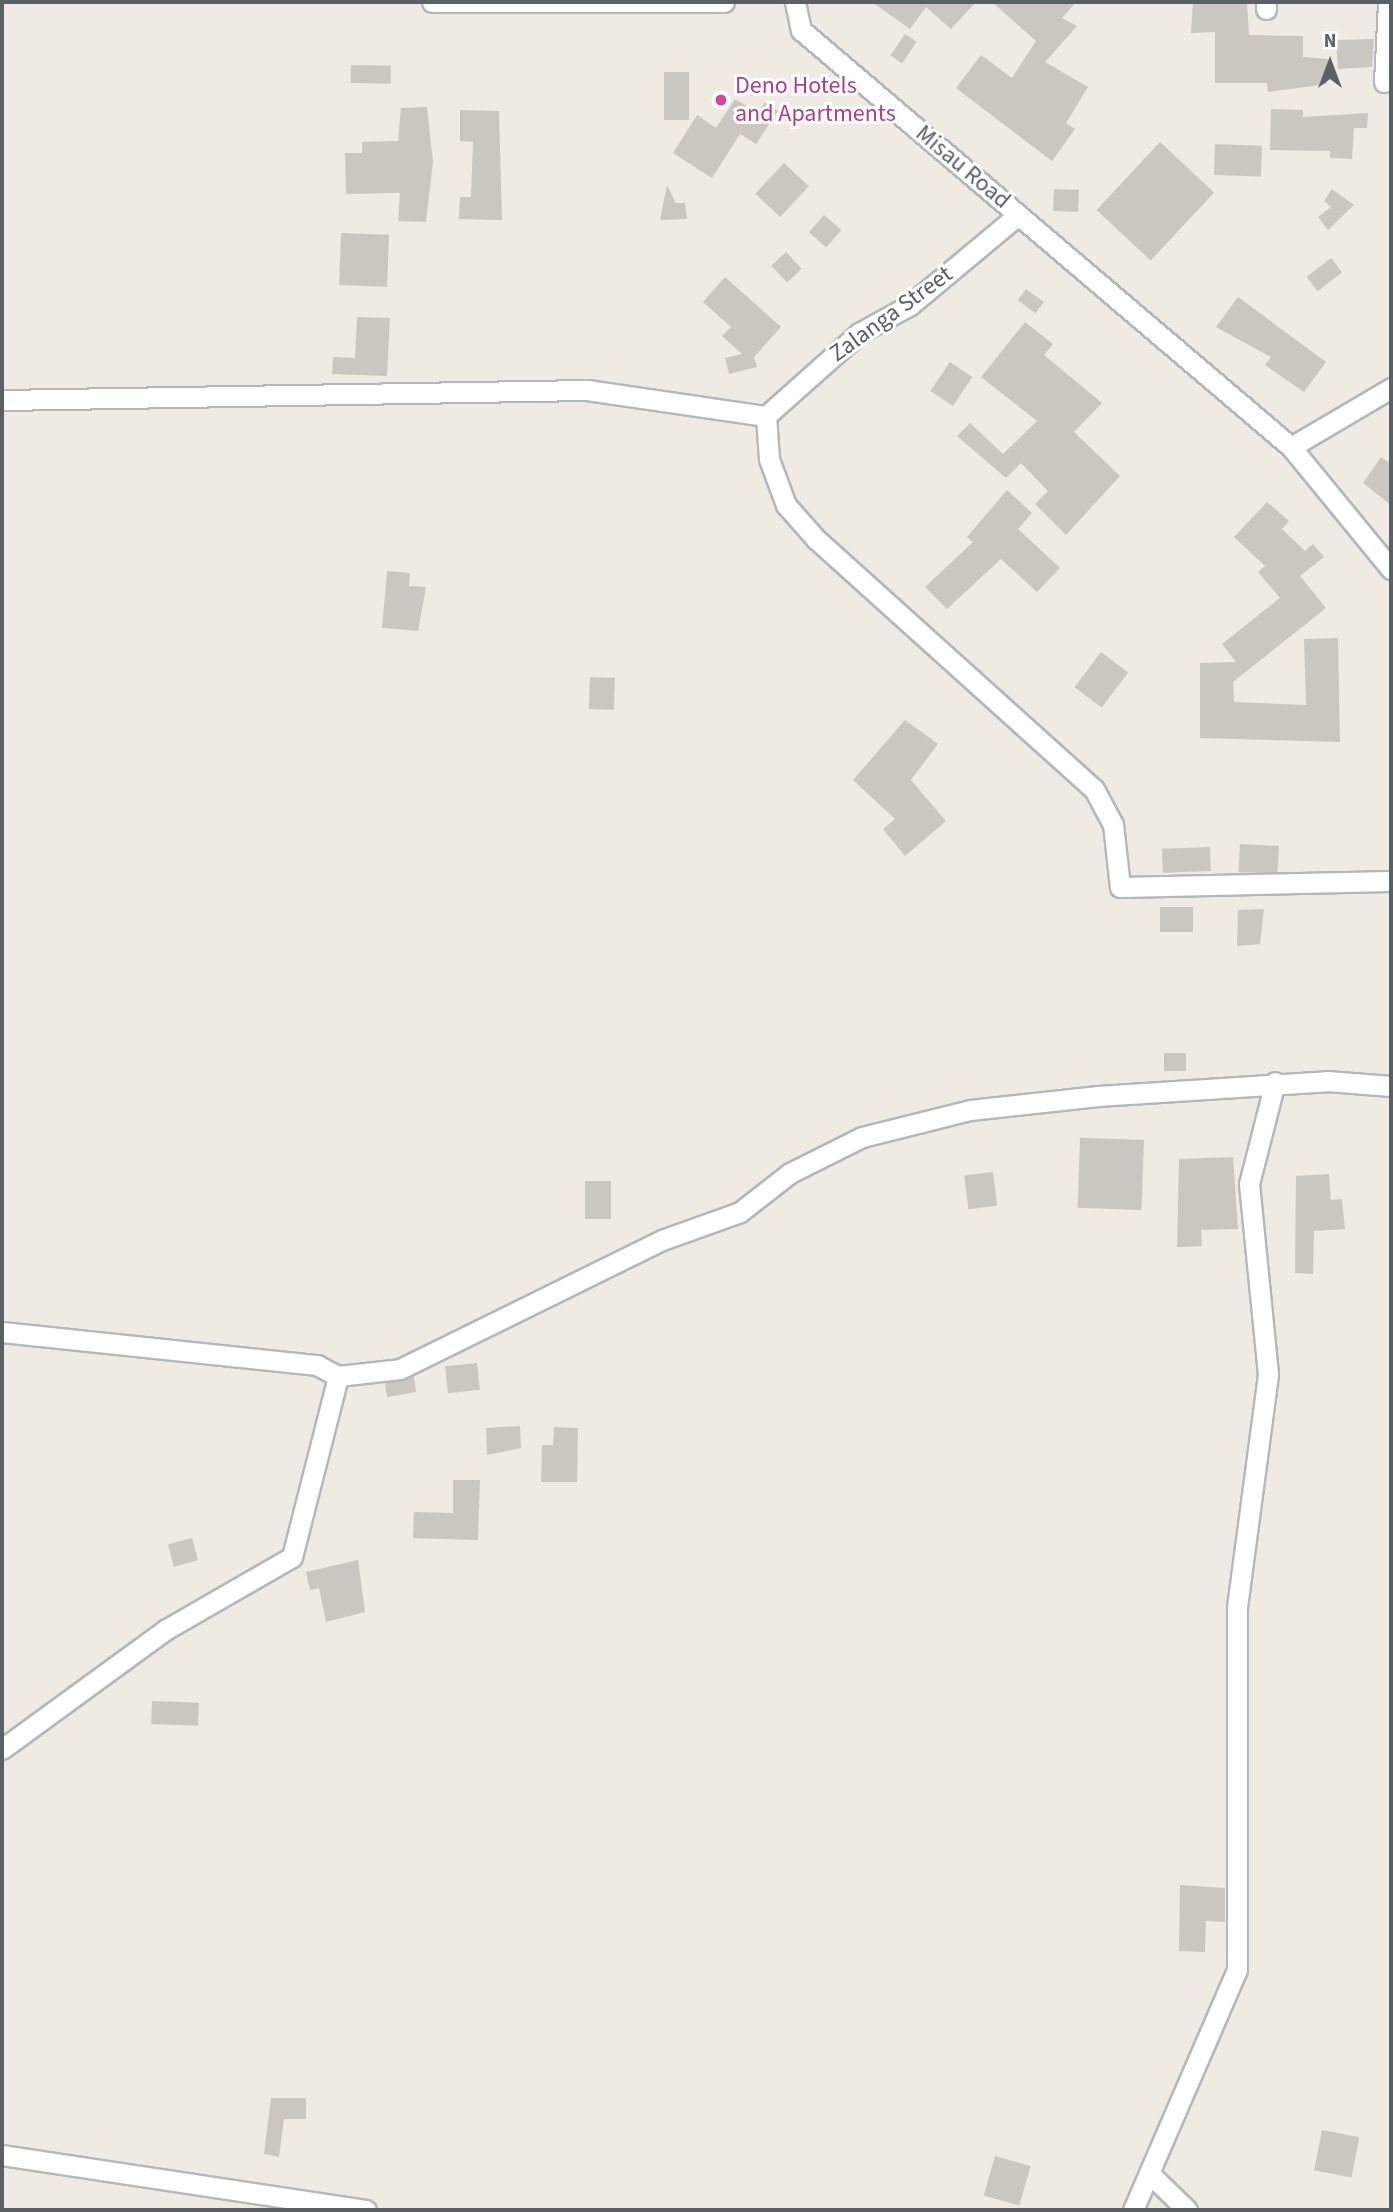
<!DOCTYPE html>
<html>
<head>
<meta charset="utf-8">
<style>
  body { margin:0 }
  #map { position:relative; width:1393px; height:2212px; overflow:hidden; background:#efebe3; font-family:"Source Sans 3",sans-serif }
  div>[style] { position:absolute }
  .building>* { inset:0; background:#cac6c0; transform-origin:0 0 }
  .roads { filter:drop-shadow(2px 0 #b4b7bb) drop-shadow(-2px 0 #b4b7bb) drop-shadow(0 2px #b4b7bb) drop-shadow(0 -2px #b4b7bb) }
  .minor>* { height:19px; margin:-9.5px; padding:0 9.5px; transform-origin:9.5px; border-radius:9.5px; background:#fff }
  .dots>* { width:19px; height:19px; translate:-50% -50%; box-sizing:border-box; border:4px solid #fff; border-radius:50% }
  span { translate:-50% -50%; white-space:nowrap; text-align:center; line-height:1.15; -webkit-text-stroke:6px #fff; paint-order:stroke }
  .hotel-label { font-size:24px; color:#b23c85 }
  .left { translate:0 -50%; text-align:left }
  .street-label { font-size:24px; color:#5b6065 }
  .frame { position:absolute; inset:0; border:4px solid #5b6065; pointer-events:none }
  .north { position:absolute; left:1295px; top:28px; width:70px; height:70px; -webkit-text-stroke:5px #fff; paint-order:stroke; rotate:0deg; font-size:19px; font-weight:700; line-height:28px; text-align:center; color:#5b6065 }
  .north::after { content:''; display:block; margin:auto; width:24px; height:32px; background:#5b6065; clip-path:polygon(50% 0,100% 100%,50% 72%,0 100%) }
</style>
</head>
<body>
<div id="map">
  <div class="building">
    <div style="clip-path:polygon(872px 2px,976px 2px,951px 29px,926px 7px,910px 29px)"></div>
    <div style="clip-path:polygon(992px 2px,1076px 2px,1062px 18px,1077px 26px,1045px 62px,1088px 87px,1066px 123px,1075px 129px,1052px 161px,956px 88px,981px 55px,1012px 78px,1036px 41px)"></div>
    <div style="clip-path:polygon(1193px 2px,1247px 2px,1249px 35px,1303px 36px,1303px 57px,1328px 59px,1327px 84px,1268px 92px,1267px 83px,1215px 83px,1215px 32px,1191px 33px)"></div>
    <div style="left:905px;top:34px;width:14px;height:26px;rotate:34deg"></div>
    <div style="clip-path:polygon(1374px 39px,1372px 67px,1338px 69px,1336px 40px)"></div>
    <div style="left:351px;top:65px;width:40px;height:18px;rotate:1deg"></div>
    <div style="left:664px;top:72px;width:25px;height:48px"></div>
    <div style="clip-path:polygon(735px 99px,758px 113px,765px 102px,778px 111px,756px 144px,740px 134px,712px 178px,673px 153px,697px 115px,716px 128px)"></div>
    <div style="clip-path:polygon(427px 107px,433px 162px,426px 222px,398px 221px,400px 193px,346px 194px,345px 153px,362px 153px,362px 142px,398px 141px,401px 108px)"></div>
    <div style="clip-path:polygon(1271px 109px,1303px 110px,1303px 117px,1368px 113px,1367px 128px,1354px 128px,1352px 159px,1330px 158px,1330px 151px,1270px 150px)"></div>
    <div style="clip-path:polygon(460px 110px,499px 111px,502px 220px,459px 219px,460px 197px,471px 197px,473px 142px,460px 141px)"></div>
    <div style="left:1160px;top:142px;width:74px;height:93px;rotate:43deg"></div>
    <div style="left:1215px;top:144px;width:47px;height:31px;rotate:2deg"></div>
    <div style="left:784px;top:163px;width:34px;height:42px;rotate:43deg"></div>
    <div style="clip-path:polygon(667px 185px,676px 203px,685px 203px,687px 219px,660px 220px)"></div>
    <div style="left:1054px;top:189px;width:25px;height:22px;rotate:2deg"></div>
    <div style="clip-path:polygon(1332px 189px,1354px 205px,1328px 230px,1318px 217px,1331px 207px,1324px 201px)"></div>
    <div style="left:824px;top:215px;width:23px;height:23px;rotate:41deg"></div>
    <div style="left:341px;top:233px;width:48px;height:52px;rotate:2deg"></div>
    <div style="left:786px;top:252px;width:23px;height:20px;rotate:47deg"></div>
    <div style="left:1331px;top:258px;width:18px;height:31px;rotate:52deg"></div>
    <div style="clip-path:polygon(725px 277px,781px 327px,754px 357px,757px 367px,729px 374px,725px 358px,742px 354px,722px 336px,731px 327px,703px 302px)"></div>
    <div style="left:1026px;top:289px;width:22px;height:14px;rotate:36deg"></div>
    <div style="clip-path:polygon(1238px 297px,1326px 362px,1304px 392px,1265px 365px,1271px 357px,1216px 327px)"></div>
    <div style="clip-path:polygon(357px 317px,390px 318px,387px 376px,332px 374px,333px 357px,355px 358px)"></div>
    <div style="clip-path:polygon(1025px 322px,1053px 344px,1044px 355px,1102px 403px,1074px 432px,1120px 476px,1066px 535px,1035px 504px,1048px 491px,1021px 463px,1006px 478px,957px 436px,970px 423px,1003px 454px,1037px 421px,981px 377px)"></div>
    <div style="left:950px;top:362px;width:27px;height:35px;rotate:34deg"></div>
    <div style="clip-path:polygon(1381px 457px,1391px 464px,1391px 505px,1363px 483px)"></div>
    <div style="clip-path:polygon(1007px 490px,1032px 513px,1018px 529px,1060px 568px,1037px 592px,1001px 559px,947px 609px,925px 587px,973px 542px,967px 537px)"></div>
    <div style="clip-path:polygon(1267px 502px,1289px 521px,1282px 529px,1305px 551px,1313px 544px,1324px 557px,1300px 576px,1326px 608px,1233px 682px,1234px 702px,1306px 705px,1304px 639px,1338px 638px,1340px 742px,1200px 738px,1200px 663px,1236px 662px,1222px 644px,1280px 598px,1258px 572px,1265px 566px,1234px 537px)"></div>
    <div style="clip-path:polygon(387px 571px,410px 573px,409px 586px,426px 587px,418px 631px,382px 628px)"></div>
    <div style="left:1101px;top:652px;width:34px;height:44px;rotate:37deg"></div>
    <div style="left:590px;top:677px;width:25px;height:32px;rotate:2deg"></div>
    <div style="clip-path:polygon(905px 720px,938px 744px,911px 780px,946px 821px,905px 856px,883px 829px,895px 819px,853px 780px)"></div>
    <div style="left:1240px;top:844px;width:39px;height:28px;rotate:3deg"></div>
    <div style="left:1210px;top:847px;width:24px;height:48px;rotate:88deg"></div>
    <div style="left:1160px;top:907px;width:33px;height:25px"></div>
    <div style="clip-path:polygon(1264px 909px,1260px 944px,1237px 946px,1238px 910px)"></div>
    <div style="left:1164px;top:1053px;width:22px;height:18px"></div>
    <div style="left:1144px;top:1140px;width:70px;height:64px;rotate:92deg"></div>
    <div style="clip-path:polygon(1233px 1157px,1238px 1229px,1201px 1230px,1202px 1246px,1177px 1247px,1179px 1159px)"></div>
    <div style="left:993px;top:1172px;width:34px;height:29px;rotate:83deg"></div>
    <div style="clip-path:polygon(1329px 1174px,1331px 1200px,1342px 1199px,1345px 1229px,1314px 1231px,1313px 1274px,1295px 1273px,1296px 1176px)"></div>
    <div style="left:585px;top:1181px;width:26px;height:38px"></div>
    <div style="left:477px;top:1363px;width:27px;height:32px;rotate:84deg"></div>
    <div style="clip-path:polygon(414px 1376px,416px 1392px,387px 1397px,385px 1383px)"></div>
    <div style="clip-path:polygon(520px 1426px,521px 1448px,487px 1455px,486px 1428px)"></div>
    <div style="clip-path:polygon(554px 1427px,578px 1428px,577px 1482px,541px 1482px,542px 1445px,553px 1445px)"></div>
    <div style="clip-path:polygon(453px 1480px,480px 1480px,478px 1540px,413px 1538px,414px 1512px,453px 1513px)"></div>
    <div style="left:192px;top:1538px;width:23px;height:25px;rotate:75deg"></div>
    <div style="clip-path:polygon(358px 1560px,365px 1612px,326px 1622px,319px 1588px,310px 1590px,306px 1572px)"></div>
    <div style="left:152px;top:1701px;width:47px;height:23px;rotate:2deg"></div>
    <div style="clip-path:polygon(1180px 1885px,1225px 1888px,1225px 1922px,1206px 1921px,1205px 1952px,1179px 1951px)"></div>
    <div style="clip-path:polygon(271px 2098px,306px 2098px,306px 2119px,284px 2119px,279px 2157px,264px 2154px)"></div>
    <div style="left:1322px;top:2130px;width:38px;height:41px;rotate:11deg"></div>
    <div style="left:995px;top:2156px;width:37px;height:41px;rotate:16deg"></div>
  </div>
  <div class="roads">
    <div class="minor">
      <div style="left:432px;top:2px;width:292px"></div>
      <div style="left:795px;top:2px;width:29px;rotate:78deg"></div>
      <div style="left:801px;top:30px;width:643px;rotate:40.4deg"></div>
      <div style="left:1291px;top:447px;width:158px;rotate:50.7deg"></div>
      <div style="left:1266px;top:9px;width:7px;rotate:-90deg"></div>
      <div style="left:1384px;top:82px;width:80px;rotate:-87.1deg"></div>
      <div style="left:2px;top:400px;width:585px;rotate:-0.98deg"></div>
      <div style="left:587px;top:390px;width:181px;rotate:8.3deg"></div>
      <div style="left:766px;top:416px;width:43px;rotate:86deg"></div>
      <div style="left:769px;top:459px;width:49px;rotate:69.7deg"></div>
      <div style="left:786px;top:505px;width:45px;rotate:48.6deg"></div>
      <div style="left:816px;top:539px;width:374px;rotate:42deg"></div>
      <div style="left:1094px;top:789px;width:40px;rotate:62deg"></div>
      <div style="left:1113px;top:824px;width:63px;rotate:83.7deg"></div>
      <div style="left:1120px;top:887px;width:271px;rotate:-1.3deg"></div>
      <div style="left:766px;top:416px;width:125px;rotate:-41.7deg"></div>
      <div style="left:859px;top:333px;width:58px;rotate:-28.8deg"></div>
      <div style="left:910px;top:305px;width:141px;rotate:-39.8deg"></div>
      <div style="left:1291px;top:447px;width:116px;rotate:-30.5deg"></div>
      <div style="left:2px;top:1332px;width:317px;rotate:6deg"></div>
      <div style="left:317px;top:1365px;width:24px;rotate:28deg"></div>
      <div style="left:2px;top:1749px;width:202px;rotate:-36.1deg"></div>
      <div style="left:165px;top:1630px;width:146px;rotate:-29.9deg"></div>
      <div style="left:292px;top:1557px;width:187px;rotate:-75.7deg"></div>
      <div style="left:338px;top:1376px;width:62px;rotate:-6.4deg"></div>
      <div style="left:400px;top:1369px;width:292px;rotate:-26.2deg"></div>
      <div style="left:662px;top:1240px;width:83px;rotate:-19.7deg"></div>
      <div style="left:740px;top:1212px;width:63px;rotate:-38deg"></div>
      <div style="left:790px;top:1173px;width:80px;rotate:-26.6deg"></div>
      <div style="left:862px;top:1137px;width:111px;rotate:-14deg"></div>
      <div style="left:970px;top:1110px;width:129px;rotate:-6.2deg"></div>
      <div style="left:1098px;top:1096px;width:229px;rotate:-3.7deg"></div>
      <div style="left:1327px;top:1081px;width:64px;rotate:4.5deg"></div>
      <div style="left:2px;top:2155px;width:368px;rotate:8.6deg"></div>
      <div style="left:1151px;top:2175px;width:50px;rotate:44.2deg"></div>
      <div style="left:1133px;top:2210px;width:262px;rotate:-66.6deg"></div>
      <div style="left:1237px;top:1970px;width:363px;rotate:-90deg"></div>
      <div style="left:1237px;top:1607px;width:235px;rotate:-82.4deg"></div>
      <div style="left:1268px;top:1374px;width:191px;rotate:-95.7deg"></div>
      <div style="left:1249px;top:1184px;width:105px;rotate:-75.7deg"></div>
    </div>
  </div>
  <div class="dots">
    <div style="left:721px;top:100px;background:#d1479c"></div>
  </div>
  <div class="hotel-label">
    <span class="left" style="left:735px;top:100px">Deno Hotels<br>and Apartments</span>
  </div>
  <div class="street-label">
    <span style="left:963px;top:167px;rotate:40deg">Misau Road</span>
    <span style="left:891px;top:314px;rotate:-36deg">Zalanga Street</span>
  </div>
  <div class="frame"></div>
  <div class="north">N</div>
</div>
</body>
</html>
